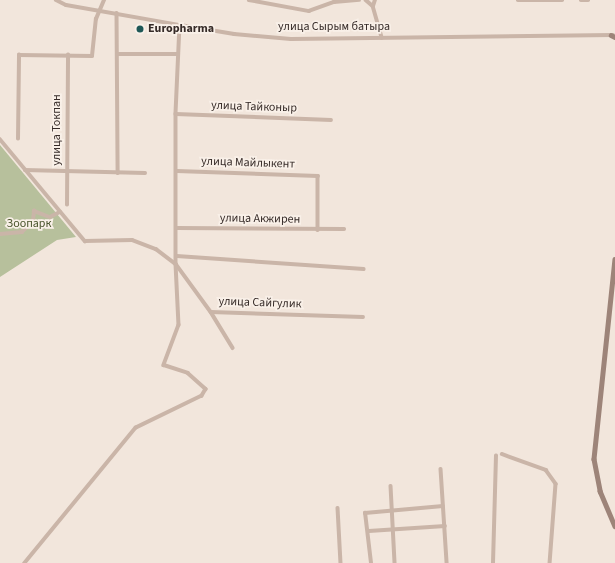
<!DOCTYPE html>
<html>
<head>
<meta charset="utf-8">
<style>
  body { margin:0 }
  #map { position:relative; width:615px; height:563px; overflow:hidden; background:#f2e6dc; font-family:"Source Sans 3",sans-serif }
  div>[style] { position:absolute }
  .green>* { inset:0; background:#b7c09c }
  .minor>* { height:3.5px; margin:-1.75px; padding:0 1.75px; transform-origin:1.75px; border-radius:1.75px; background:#cab5a8 }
  .tertiary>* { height:4px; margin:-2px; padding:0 2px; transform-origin:2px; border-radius:2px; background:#cab5a8 }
  .secondary>* { height:4.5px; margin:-2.25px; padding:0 2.25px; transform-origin:2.25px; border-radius:2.25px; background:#9d8479 }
  .dots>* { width:11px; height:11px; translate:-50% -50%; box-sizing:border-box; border:2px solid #f9f0e8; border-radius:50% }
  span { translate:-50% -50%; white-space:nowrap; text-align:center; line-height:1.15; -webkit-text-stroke:3.5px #f9f0e8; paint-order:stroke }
  .street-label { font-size:12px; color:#362b28 }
  .poi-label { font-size:12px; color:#362b28; font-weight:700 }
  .left { translate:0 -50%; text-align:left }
  .park-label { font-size:12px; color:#49542c }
</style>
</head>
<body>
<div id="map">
  <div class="green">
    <div style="clip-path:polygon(0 145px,76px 237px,57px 240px,0 277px)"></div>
  </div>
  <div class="minor">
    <div style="left:249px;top:0;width:61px;rotate:10.4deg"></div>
    <div style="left:309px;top:11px;width:27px;rotate:-20deg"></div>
    <div style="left:334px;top:2px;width:25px;rotate:-5deg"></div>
    <div style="left:366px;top:0;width:9px;rotate:41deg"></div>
    <div style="left:373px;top:6px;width:33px;rotate:74deg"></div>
    <div style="left:518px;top:0;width:26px"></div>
    <div style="left:544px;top:0;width:18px"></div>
    <div style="left:581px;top:0;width:7px"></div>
    <div style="left:373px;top:6px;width:6px;rotate:-72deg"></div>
    <div style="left:117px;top:13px;width:160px;rotate:89.6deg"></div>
    <div style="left:180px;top:25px;width:89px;rotate:92.6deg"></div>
    <div style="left:176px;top:114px;width:150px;rotate:90deg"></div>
    <div style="left:176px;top:264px;width:59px;rotate:53.9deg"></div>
    <div style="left:211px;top:312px;width:152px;rotate:1.9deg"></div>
    <div style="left:118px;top:54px;width:60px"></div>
    <div style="left:176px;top:114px;width:155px;rotate:2.2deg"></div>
    <div style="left:0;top:139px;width:133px;rotate:50.2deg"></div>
    <div style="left:85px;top:241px;width:47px;rotate:-1.2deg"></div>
    <div style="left:132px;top:240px;width:26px;rotate:21deg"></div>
    <div style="left:156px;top:249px;width:25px;rotate:37deg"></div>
    <div style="left:176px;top:264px;width:61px;rotate:87.2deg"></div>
    <div style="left:179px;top:325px;width:43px;rotate:110.6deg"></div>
    <div style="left:164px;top:365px;width:25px;rotate:18deg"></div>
    <div style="left:188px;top:373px;width:24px;rotate:42deg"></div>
    <div style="left:206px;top:389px;width:8px;rotate:120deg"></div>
    <div style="left:202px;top:396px;width:73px;rotate:154.1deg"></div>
    <div style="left:136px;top:428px;width:175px;rotate:129.4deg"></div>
    <div style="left:18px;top:139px;width:84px;rotate:-89.3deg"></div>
    <div style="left:19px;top:55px;width:73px;rotate:0.8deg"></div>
    <div style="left:92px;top:56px;width:37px;rotate:-84deg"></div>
    <div style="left:96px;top:19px;width:21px;rotate:-67deg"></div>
    <div style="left:25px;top:170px;width:120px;rotate:1.4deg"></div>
    <div style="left:177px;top:171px;width:141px;rotate:2deg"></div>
    <div style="left:318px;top:176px;width:54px;rotate:90deg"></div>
    <div style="left:67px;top:205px;width:150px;rotate:-89.6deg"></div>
    <div style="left:177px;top:228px;width:167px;rotate:0.3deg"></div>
    <div style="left:0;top:234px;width:22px;rotate:-5deg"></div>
    <div style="left:22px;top:232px;width:16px;rotate:-45deg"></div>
    <div style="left:33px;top:221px;width:10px;rotate:-84deg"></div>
    <div style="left:34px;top:211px;width:17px;rotate:21deg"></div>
    <div style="left:50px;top:217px;width:11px;rotate:-27deg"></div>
    <div style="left:177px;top:256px;width:187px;rotate:4deg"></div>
    <div style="left:211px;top:312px;width:42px;rotate:58.6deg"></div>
    <div style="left:502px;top:454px;width:47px;rotate:20deg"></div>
    <div style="left:546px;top:470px;width:17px;rotate:54deg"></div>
    <div style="left:556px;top:484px;width:79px;rotate:94.3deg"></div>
    <div style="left:441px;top:469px;width:94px;rotate:86.3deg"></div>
    <div style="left:391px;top:486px;width:77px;rotate:87deg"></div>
    <div style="left:338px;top:508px;width:55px;rotate:86.9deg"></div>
    <div style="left:369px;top:531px;width:76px;rotate:-3.8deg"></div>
    <div style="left:371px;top:563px;width:50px;rotate:-96.8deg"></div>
    <div style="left:365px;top:513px;width:78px;rotate:-5.1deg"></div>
    <div style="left:493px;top:563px;width:107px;rotate:-88.4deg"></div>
  </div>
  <div class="tertiary">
    <div style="left:56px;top:0;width:11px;rotate:27deg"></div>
    <div style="left:66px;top:5px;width:116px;rotate:10deg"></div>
    <div style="left:180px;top:25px;width:55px;rotate:9.5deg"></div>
    <div style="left:234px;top:34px;width:57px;rotate:5deg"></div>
    <div style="left:291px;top:39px;width:322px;rotate:-0.7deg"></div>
  </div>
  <div class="secondary">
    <div style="left:611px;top:35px;width:4px;rotate:27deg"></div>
    <div style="left:615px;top:259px;width:201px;rotate:96deg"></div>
    <div style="left:594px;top:459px;width:33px;rotate:79deg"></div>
    <div style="left:600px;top:491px;width:38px;rotate:67deg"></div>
  </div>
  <div class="dots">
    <div style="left:140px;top:29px;background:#1e5756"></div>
  </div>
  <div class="street-label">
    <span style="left:334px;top:27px">улица Сырым батыра</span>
    <span style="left:254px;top:107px;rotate:2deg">улица Тайконыр</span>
    <span style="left:57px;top:130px;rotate:-90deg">улица Токпан</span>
    <span style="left:248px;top:163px;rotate:2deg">улица Майлыкент</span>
    <span style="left:260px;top:219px;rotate:1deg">улица Акжирен</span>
    <span style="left:260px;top:303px;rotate:2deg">улица Сайгулик</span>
  </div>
  <div class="poi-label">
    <span class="left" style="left:148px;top:29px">Europharma</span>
  </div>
  <div class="park-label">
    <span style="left:29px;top:224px">Зоопарк</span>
  </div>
</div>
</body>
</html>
